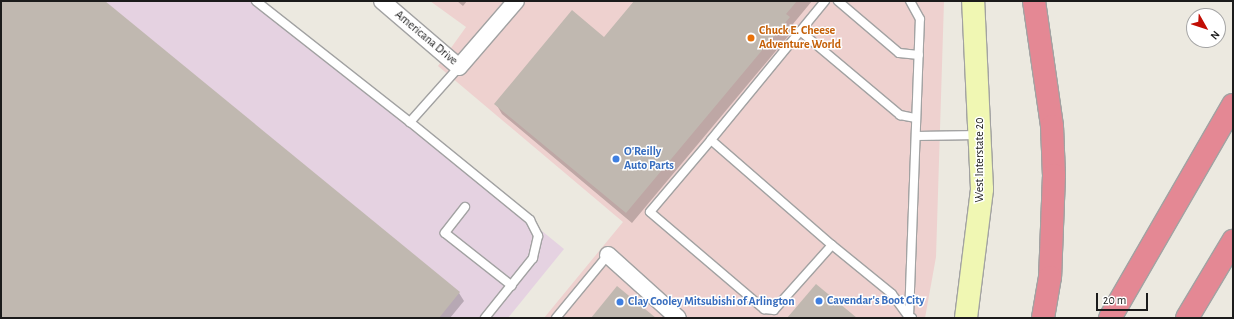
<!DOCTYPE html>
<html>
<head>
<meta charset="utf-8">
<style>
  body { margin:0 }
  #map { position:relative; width:1234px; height:319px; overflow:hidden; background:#ece9e0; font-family:"Alegreya Sans",sans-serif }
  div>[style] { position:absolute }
  .commercial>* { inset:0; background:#eed1cf }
  .industrial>* { inset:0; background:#e5d2e1 }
  .shadow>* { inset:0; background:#0003 }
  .building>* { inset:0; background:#c0b8b0 }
  .roads { filter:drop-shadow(1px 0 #a2a2a2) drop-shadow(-1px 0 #a2a2a2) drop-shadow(0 1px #a2a2a2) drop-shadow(0 -1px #a2a2a2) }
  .service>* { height:8px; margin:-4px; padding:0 4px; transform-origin:4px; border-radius:4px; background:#fff }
  .minor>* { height:16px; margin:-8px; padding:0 8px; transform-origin:8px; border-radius:8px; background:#fff }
  .secondary>* { height:22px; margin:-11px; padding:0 11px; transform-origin:11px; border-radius:11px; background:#f0f7b3 }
  .motorway>* { height:22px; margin:-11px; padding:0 11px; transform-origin:11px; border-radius:11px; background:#e48894 }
  .dots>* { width:11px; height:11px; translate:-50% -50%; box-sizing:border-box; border:2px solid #fff; border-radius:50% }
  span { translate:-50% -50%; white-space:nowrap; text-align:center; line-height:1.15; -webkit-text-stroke:3px #fff; paint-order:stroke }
  .food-label { font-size:12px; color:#c56008; font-weight:700 }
  .left { translate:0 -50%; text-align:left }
  .street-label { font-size:12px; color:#1b1b1b }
  .shop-label { font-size:12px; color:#366cbe; font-weight:700 }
  .frame { position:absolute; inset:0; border:2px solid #1b1b1b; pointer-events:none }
  .north { position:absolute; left:1186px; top:8px; width:40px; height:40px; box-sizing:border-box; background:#fff; border:1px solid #a4a4a4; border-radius:50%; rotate:129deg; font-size:11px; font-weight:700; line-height:16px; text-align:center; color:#1b1b1b }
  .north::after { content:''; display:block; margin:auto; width:14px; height:18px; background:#c10e04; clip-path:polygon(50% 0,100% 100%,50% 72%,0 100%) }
  .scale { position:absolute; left:1096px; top:293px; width:52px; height:18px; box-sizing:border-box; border:2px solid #1b1b1b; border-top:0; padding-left:5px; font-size:12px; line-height:14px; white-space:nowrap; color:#1b1b1b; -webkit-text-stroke:3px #fff; paint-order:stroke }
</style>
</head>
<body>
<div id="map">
  <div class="commercial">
    <div style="clip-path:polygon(430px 1px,944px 1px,936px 257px,925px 318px,544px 318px,623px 222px,438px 66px,466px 27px)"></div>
  </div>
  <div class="industrial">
    <div style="clip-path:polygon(1px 1px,260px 1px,564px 249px,508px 318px,1px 318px)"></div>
  </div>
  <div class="shadow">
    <div style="clip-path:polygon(1px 1px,103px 1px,459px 293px,464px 301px,450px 318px,1px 318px)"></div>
    <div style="clip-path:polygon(457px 1px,467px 1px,463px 6px)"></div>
    <div style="clip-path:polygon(636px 1px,812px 1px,793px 24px,795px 28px,632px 223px,502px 114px,496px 104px,604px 38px)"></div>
  </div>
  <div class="building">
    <div style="clip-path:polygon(1px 1px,105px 1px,460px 292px,439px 318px,1px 318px)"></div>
    <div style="clip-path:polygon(634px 1px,797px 1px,786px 14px,790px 17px,626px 213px,494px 104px,572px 10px,604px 37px)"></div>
    <div style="clip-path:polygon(816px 284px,857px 318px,787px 318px)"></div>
    <div style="clip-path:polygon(617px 286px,656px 318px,591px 318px)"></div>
  </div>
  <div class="roads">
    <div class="service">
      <div style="left:256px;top:1px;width:196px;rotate:38.2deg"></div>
      <div style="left:825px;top:1px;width:180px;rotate:129.4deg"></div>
      <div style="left:711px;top:140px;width:160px;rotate:41deg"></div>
      <div style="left:832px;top:245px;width:77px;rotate:39.2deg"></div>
      <div style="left:892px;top:294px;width:29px;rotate:54deg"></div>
      <div style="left:909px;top:317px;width:3px;rotate:18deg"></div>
      <div style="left:838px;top:1px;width:80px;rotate:40.4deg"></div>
      <div style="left:899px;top:53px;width:20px;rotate:6deg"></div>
      <div style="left:800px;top:31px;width:131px;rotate:40deg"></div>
      <div style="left:900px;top:115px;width:16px;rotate:11deg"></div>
      <div style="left:459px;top:67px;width:74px;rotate:131.7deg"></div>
      <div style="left:410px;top:122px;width:155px;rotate:39.2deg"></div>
      <div style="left:530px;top:220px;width:18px;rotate:63deg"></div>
      <div style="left:538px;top:236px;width:23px;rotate:103deg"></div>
      <div style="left:533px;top:258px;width:77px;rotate:128.7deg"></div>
      <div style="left:916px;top:136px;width:63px;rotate:-0.9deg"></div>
      <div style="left:711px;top:140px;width:94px;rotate:130.3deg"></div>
      <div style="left:650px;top:212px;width:150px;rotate:40.4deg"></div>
      <div style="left:764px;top:309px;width:10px;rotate:6deg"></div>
      <div style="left:774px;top:310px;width:87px;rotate:-48.3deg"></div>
      <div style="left:465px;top:207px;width:33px;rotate:128deg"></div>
      <div style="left:445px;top:233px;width:85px;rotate:38.3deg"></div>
      <div style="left:909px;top:317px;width:298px;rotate:-87.9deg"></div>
      <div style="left:920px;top:19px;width:21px;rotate:-119deg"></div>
      <div style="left:556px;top:318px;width:82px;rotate:-50.5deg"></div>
    </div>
    <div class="minor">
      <div style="left:382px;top:1px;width:101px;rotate:40.6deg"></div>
      <div style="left:459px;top:67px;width:87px;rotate:-49.2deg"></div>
      <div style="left:608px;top:255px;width:94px;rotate:42deg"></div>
    </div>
    <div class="secondary">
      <div style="left:966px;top:318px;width:130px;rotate:-82.9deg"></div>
      <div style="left:982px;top:189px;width:188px;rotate:-92.7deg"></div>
    </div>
    <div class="motorway">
      <div style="left:1034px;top:1px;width:126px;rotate:81.8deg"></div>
      <div style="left:1052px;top:126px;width:49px;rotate:87.7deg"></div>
      <div style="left:1054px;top:175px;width:102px;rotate:92.2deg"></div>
      <div style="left:1050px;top:277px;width:42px;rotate:99.7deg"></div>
      <div style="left:1110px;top:318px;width:246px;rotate:-60deg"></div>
      <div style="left:1187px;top:318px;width:90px;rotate:-59.1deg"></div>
    </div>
  </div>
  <div class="dots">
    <div style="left:751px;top:38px;background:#e8710a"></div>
    <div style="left:616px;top:159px;background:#3f7fe0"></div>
    <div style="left:819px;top:301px;background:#3f7fe0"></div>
    <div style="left:620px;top:302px;background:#3f7fe0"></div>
  </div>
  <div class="food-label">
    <span class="left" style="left:759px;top:38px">Chuck E. Cheese<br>Adventure World</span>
  </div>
  <div class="street-label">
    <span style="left:426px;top:38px;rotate:40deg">Americana Drive</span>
    <span style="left:980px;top:160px;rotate:-90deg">West Interstate 20</span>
  </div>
  <div class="shop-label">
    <span class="left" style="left:624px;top:159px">O'Reilly<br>Auto Parts</span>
    <span class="left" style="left:827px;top:301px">Cavendar's Boot City</span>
    <span class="left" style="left:628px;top:302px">Clay Cooley Mitsubishi of Arlington</span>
  </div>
  <div class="frame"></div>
  <div class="north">N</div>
  <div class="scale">20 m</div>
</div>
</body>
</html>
